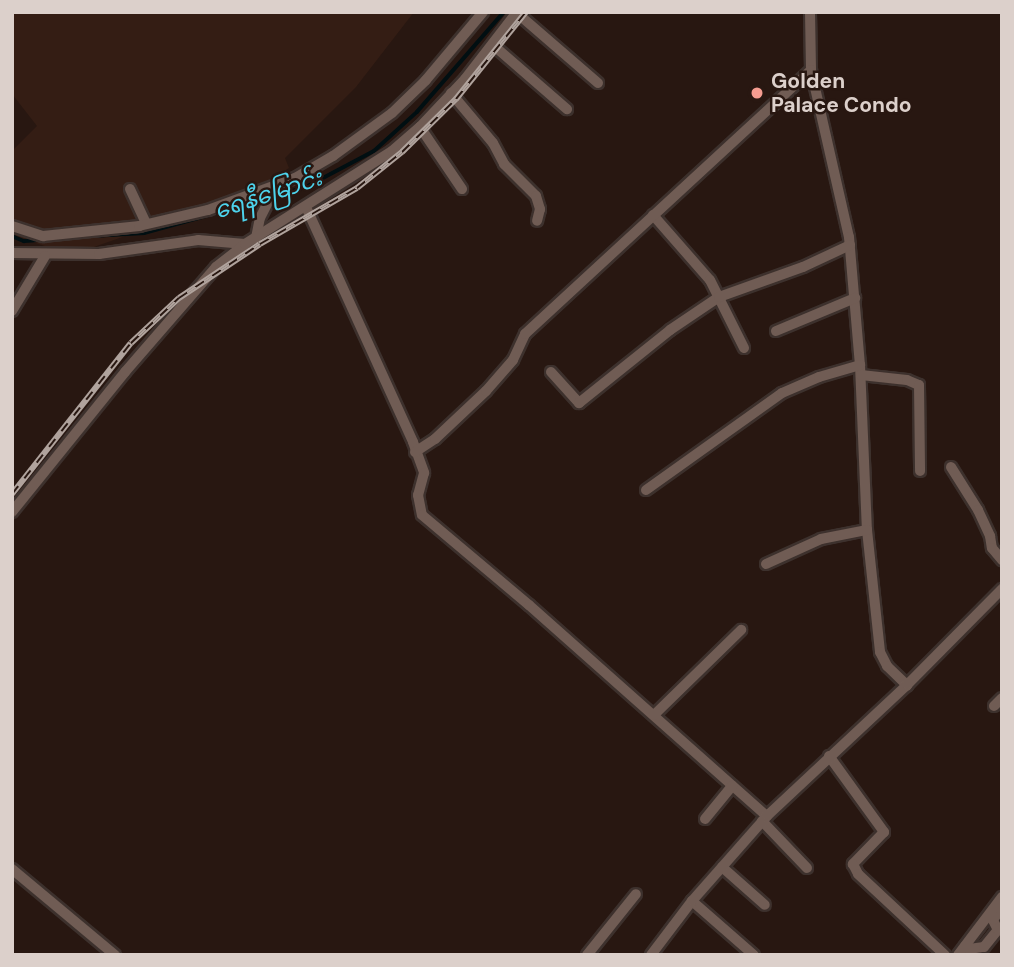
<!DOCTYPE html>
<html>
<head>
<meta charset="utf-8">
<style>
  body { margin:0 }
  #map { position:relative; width:1014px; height:967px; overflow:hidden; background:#281711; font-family:"DM Sans","Noto Sans Myanmar",sans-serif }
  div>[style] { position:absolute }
  .built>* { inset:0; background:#341d14 }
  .stream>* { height:3.5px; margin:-1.75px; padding:0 1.75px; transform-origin:1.75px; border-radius:1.75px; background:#010f12 }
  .roads { filter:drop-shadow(2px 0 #3d312d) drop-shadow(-2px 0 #3d312d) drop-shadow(0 2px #3d312d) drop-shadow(0 -2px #3d312d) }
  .minor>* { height:10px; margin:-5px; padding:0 5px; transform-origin:5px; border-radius:5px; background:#705c54 }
  .rail>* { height:6px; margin-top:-3px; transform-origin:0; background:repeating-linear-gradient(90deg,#281711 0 10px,#b0a39d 0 20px); box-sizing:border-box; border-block:2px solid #b0a39d }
  .dots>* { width:19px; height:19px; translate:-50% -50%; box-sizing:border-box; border:4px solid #281711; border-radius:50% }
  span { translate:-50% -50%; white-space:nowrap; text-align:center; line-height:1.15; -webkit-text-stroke:5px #281711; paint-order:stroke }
  .poi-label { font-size:21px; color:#dcd0cb; font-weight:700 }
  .left { translate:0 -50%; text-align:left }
  .water-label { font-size:23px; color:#4dd3ec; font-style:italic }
  .frame { position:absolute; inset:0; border:14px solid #dcd0cb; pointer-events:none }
</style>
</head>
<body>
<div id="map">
  <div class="built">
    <div style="clip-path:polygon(12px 12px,414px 12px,356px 87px,285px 158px,289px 168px,227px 207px,151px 227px,71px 255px,12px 235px,12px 151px,37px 126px,12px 94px)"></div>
  </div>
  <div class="stream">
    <div style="left:273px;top:197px;width:34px;rotate:-17deg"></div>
    <div style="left:306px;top:187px;width:77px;rotate:-27.9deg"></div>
    <div style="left:374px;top:151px;width:58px;rotate:-42.2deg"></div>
    <div style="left:417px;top:112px;width:133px;rotate:-49deg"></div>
    <div style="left:12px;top:236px;width:13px;rotate:23deg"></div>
    <div style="left:24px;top:241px;width:15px;rotate:-4deg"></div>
    <div style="left:92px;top:236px;width:52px;rotate:-3.3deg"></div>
    <div style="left:144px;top:233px;width:125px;rotate:-15.3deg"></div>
  </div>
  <div class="roads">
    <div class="minor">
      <div style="left:810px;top:12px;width:58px;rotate:89deg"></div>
      <div style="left:811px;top:70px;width:171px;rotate:77.2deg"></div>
      <div style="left:849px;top:237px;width:128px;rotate:85.1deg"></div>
      <div style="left:860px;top:365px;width:165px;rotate:87.6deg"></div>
      <div style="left:867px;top:530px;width:123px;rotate:83.9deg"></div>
      <div style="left:880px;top:652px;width:16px;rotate:63deg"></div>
      <div style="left:887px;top:666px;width:28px;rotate:44deg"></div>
      <div style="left:517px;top:13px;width:107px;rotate:40.8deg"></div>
      <div style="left:493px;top:45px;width:98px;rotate:40.9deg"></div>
      <div style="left:451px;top:93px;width:65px;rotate:50deg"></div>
      <div style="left:493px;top:143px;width:24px;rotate:62deg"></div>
      <div style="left:504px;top:164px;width:45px;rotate:45deg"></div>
      <div style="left:536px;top:196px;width:14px;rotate:73deg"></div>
      <div style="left:540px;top:209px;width:12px;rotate:104deg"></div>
      <div style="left:420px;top:127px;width:75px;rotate:55.9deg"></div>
      <div style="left:130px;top:189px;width:38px;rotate:65deg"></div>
      <div style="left:306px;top:207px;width:258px;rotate:65.5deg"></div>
      <div style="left:413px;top:442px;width:33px;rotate:70deg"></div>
      <div style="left:424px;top:473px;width:23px;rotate:105deg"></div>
      <div style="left:418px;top:495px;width:20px;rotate:79deg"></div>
      <div style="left:422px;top:515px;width:140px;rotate:40.1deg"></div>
      <div style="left:529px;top:605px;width:318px;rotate:41.6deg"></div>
      <div style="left:653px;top:215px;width:86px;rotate:48.8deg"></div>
      <div style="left:710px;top:280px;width:76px;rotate:63.4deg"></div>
      <div style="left:12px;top:226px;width:33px;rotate:18deg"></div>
      <div style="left:43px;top:236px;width:97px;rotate:-5.9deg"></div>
      <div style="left:139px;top:226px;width:71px;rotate:-13.1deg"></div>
      <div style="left:208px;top:210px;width:93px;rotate:-20.2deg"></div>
      <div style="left:295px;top:178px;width:44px;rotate:-30.1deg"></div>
      <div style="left:333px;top:156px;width:73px;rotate:-36.1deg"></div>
      <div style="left:392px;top:113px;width:47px;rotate:-44.1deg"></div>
      <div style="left:426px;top:80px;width:89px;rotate:-50deg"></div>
      <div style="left:256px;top:238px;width:20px;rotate:-79deg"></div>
      <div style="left:260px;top:218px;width:37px;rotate:-63deg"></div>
      <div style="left:12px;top:253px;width:87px;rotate:0.7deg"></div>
      <div style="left:99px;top:254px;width:100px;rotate:-8deg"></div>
      <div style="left:198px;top:240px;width:47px;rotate:4.9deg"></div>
      <div style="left:12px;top:311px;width:64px;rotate:-59deg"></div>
      <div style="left:776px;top:331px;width:86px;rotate:-22.7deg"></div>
      <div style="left:551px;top:372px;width:42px;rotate:47.9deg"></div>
      <div style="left:579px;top:403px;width:117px;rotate:-38.7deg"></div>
      <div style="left:670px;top:330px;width:59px;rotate:-34deg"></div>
      <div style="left:719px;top:297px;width:89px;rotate:-19.7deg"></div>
      <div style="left:803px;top:267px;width:52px;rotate:-25.1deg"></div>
      <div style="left:861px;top:375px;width:46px;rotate:6.2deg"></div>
      <div style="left:907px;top:380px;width:13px;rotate:23deg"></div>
      <div style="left:919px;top:385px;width:86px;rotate:89.3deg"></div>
      <div style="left:415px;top:452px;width:24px;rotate:-33deg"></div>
      <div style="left:435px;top:439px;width:70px;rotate:-43.3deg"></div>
      <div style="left:486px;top:391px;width:41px;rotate:-48.9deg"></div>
      <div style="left:513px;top:360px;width:29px;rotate:-65deg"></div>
      <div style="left:525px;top:334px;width:389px;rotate:-42.7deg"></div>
      <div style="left:951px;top:467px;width:51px;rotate:57.9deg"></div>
      <div style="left:978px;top:510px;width:29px;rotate:65deg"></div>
      <div style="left:990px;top:536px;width:12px;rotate:81deg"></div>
      <div style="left:992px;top:548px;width:16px;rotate:50deg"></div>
      <div style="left:646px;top:490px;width:167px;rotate:-35.5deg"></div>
      <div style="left:782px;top:393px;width:40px;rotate:-23.4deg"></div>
      <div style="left:819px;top:377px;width:43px;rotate:-16.3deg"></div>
      <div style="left:12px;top:512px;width:180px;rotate:-51.1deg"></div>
      <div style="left:125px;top:372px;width:139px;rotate:-49.1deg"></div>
      <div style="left:216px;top:267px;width:37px;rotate:-38deg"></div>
      <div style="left:245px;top:244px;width:174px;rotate:-32.3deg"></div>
      <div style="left:392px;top:151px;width:37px;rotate:-41deg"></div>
      <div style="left:420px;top:127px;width:66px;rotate:-46.8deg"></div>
      <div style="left:465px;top:79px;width:85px;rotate:-52.2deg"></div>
      <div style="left:766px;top:564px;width:60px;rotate:-24.4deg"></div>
      <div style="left:821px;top:539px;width:47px;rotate:-11.1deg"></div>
      <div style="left:994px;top:706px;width:11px;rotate:-45deg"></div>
      <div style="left:654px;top:715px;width:122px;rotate:-44.3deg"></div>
      <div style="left:829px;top:756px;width:94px;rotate:54.1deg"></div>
      <div style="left:884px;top:832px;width:45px;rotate:134.1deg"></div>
      <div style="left:853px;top:864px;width:11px;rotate:63deg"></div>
      <div style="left:858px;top:874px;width:119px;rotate:43deg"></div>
      <div style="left:705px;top:819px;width:43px;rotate:-50.7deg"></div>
      <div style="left:762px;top:821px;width:65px;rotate:46.2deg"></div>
      <div style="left:722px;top:867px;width:57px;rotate:41.5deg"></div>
      <div style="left:12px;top:869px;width:134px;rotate:39.9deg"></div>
      <div style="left:692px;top:901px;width:82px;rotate:41.1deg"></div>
      <div style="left:965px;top:946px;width:5px;rotate:37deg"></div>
      <div style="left:969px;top:949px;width:15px;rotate:-8deg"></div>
      <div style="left:984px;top:947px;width:22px;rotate:-51deg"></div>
      <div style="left:998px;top:930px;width:11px;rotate:-117deg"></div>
      <div style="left:993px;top:920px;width:12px;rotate:-55deg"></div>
      <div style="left:587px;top:955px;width:78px;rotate:-51.2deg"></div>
      <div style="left:651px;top:955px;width:68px;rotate:-52.8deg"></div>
      <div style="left:692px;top:901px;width:113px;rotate:-48.6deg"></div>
      <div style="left:767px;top:816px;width:192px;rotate:-43.1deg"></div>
      <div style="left:907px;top:685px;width:135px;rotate:-45.3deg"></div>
      <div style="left:958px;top:955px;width:73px;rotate:-52.8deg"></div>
    </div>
  </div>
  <div class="rail">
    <div style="left:12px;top:494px;width:192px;rotate:-51.8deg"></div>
    <div style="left:131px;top:343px;width:66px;rotate:-43.2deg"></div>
    <div style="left:179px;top:298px;width:97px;rotate:-33.7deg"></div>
    <div style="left:260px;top:244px;width:112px;rotate:-30deg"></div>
    <div style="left:357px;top:188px;width:58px;rotate:-38.7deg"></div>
    <div style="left:402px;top:152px;width:76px;rotate:-44.5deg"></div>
    <div style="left:456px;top:99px;width:112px;rotate:-51.2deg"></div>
  </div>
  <div class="dots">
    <div style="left:757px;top:93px;background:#f59c90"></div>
  </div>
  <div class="poi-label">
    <span class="left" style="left:771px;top:93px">Golden<br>Palace Condo</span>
  </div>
  <div class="water-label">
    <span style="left:268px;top:194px;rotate:-18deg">ရေနီမြောင်း</span>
  </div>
  <div class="frame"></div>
</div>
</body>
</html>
